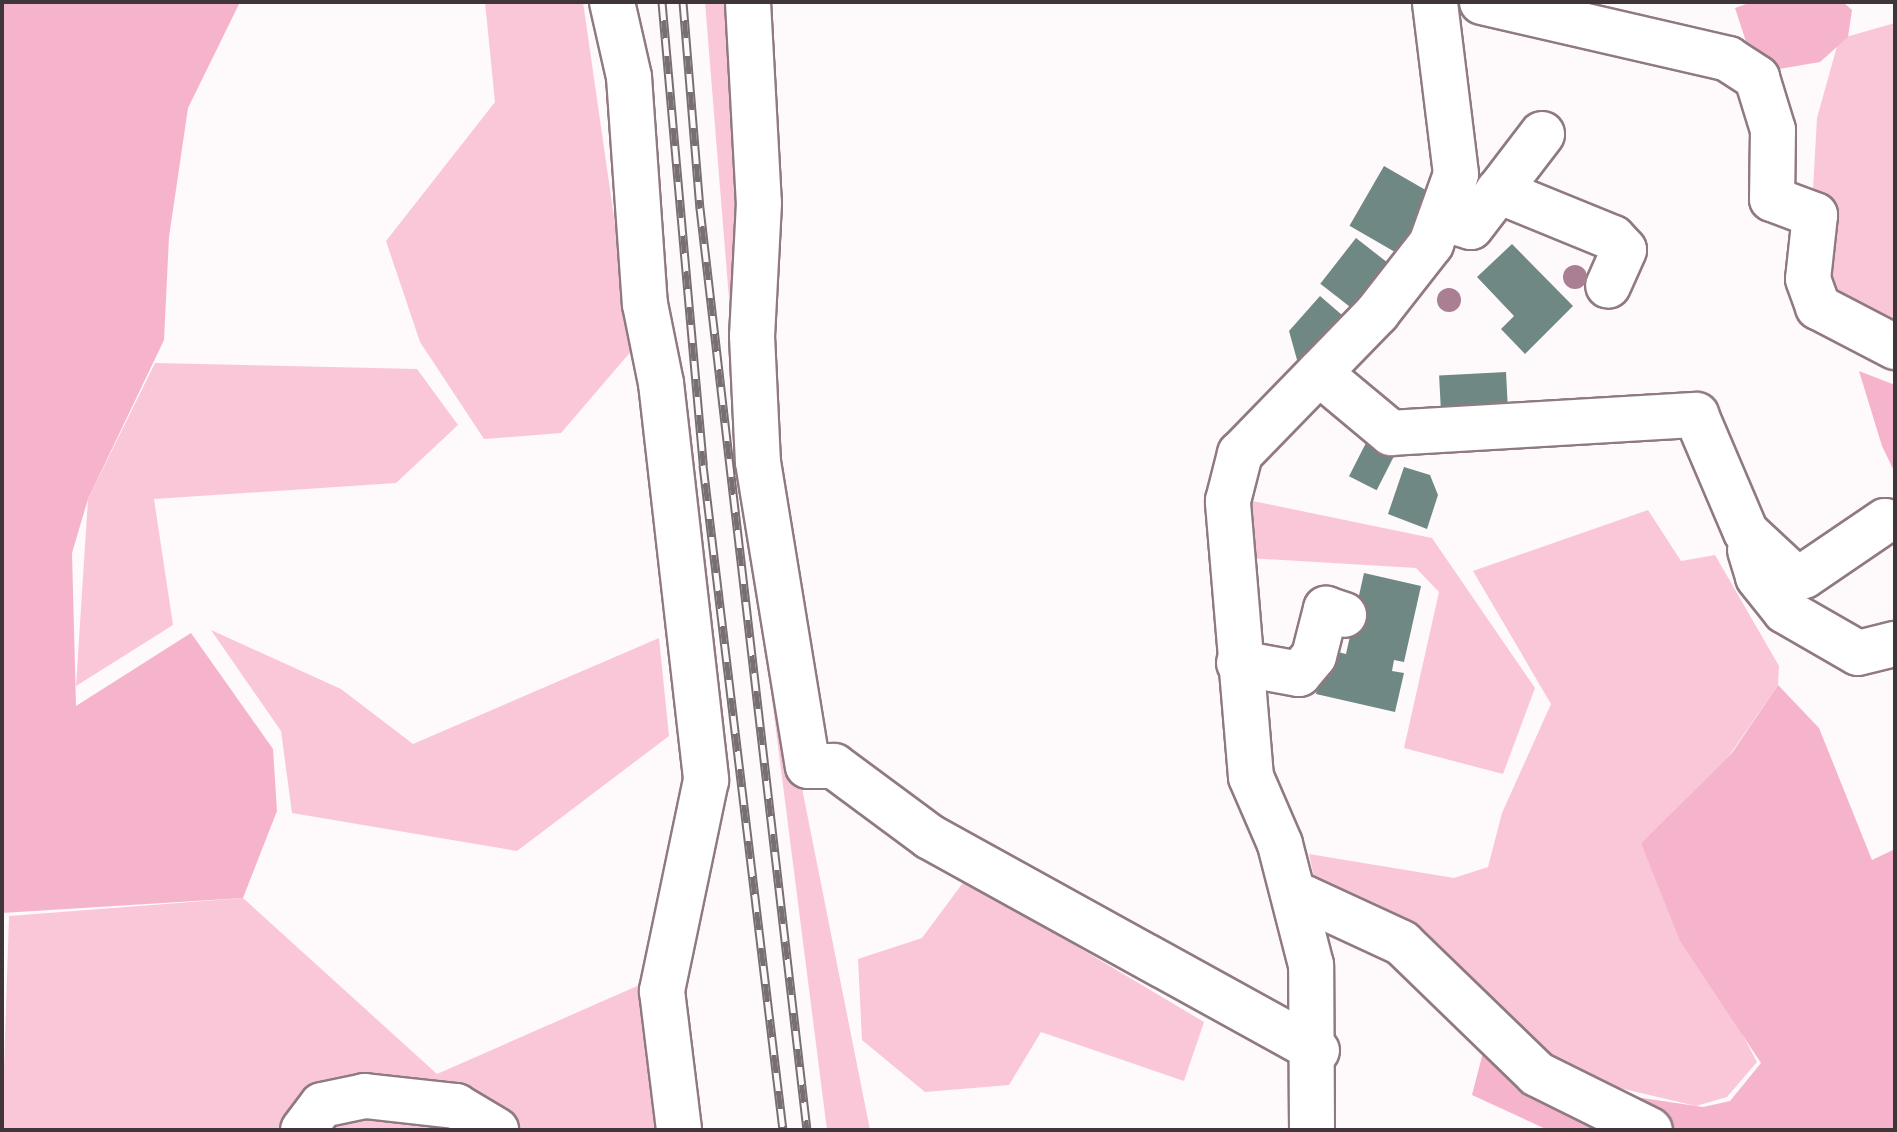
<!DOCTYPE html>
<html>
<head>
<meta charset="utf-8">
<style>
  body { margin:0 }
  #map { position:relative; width:1897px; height:1132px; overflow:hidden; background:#fef9fb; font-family:"Noto Sans",sans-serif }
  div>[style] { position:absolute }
  .green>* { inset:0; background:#fac7d9 }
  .forest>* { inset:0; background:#f5b4cb }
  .building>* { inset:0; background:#708883; transform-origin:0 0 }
  .roads { filter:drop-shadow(2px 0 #907a81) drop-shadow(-2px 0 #907a81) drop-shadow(0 2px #907a81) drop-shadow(0 -2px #907a81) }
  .minor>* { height:44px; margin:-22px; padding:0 22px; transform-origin:22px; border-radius:22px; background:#fff }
  .rail>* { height:9px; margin-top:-4.5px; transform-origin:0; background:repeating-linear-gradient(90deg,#fef9fb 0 18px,#786f72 0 36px); box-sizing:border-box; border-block:2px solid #786f72 }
  .trees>* { width:24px; height:24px; margin:-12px; border-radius:50%; background:#aa7f93 }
  span { translate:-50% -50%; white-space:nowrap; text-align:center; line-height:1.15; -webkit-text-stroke:6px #fef9fb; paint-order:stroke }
  .frame { position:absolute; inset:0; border:4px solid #403639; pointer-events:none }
</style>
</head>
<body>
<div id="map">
  <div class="green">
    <div style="clip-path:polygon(485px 2px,583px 2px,633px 349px,561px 433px,484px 439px,420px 342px,386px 241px,495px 102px)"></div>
    <div style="clip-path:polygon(705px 2px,732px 2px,801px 783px,870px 1130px,827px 1130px,743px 472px)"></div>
    <div style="clip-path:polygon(1895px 23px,1895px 358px,1808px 279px,1817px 118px,1839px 39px)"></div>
    <div style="clip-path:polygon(155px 363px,417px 369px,458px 425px,396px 483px,154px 499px,173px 625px,76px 686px,88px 499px)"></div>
    <div style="clip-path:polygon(1248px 500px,1432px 538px,1535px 688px,1503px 774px,1404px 748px,1439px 592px,1416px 568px,1247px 558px)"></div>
    <div style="clip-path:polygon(1648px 510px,1681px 561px,1715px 555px,1779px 666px,1778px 685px,1729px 756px,1641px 843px,1757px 1062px,1727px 1097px,1696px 1106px,1543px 1070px,1317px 891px,1309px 854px,1454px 878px,1488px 867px,1502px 813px,1551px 704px,1473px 571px)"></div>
    <div style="clip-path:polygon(211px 630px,341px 689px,413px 744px,659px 638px,669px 736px,517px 851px,292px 813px,281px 731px)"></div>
    <div style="clip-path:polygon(965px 880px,1204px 1022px,1184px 1081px,1041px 1032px,1009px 1085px,925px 1092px,862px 1040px,858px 959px,922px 938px)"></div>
    <div style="clip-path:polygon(243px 898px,437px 1074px,644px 983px,666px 1130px,2px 1130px,9px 916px)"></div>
  </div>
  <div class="forest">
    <div style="clip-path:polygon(2px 2px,240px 2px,188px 108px,169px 237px,164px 340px,88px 499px,72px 553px,76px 706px,191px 633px,273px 749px,277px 811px,243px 898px,2px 913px)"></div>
    <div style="clip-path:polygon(1752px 2px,1843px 2px,1852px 10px,1848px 37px,1820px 62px,1779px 69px,1751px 57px,1735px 8px)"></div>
    <div style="clip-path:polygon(1859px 371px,1895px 385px,1895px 473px,1882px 446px)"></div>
    <div style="clip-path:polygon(1778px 685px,1819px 728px,1872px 860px,1895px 849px,1895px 1130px,1548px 1130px,1472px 1095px,1488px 1033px,1568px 1087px,1703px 1107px,1730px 1101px,1761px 1063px,1680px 941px,1641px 843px,1732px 753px)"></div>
  </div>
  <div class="building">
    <div style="left:1384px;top:166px;width:56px;height:69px;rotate:30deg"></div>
    <div style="left:1356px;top:238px;width:42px;height:58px;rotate:38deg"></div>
    <div style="clip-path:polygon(1512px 244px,1573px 306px,1525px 354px,1501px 329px,1514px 316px,1477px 277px)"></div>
    <div style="clip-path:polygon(1320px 296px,1342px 315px,1299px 367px,1289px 331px)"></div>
    <div style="left:1506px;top:372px;width:37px;height:67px;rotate:87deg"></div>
    <div style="left:1369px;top:437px;width:31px;height:44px;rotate:27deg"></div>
    <div style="clip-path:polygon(1404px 467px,1430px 475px,1438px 495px,1427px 529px,1388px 514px)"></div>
    <div style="clip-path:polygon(1364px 573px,1421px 586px,1404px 662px,1394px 660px,1392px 671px,1404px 673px,1395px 712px,1316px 694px,1326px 649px,1346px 654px)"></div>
  </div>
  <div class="roads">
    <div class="minor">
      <div style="left:612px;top:2px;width:77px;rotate:77.2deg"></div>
      <div style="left:629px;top:77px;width:228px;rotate:86deg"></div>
      <div style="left:645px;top:304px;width:81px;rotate:78.6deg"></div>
      <div style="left:661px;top:383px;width:400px;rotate:83.5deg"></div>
      <div style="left:706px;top:780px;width:216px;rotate:101.8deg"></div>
      <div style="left:662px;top:991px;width:140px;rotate:83deg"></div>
      <div style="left:748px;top:2px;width:201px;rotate:86.9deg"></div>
      <div style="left:759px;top:203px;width:133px;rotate:93deg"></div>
      <div style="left:752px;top:336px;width:126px;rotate:87.3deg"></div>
      <div style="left:758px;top:462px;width:308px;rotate:80.7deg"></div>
      <div style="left:808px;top:766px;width:26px"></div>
      <div style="left:834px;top:766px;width:119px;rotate:36.5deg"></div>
      <div style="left:930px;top:837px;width:442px;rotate:28.9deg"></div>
      <div style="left:1482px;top:2px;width:253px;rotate:13deg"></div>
      <div style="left:1728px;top:59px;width:35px;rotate:33deg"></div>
      <div style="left:1757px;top:78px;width:54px;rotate:72.9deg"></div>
      <div style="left:1773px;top:130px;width:69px;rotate:90.8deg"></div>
      <div style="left:1772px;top:199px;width:46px;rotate:20.4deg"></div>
      <div style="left:1815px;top:215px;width:64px;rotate:96.2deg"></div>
      <div style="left:1808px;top:279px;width:30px;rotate:70deg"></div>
      <div style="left:1818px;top:307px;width:87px;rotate:27.5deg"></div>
      <div style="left:1498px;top:191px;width:124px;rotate:22.2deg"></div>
      <div style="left:1613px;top:238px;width:16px;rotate:47deg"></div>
      <div style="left:1624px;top:250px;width:39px;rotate:114deg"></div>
      <div style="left:1441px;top:218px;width:31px;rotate:17deg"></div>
      <div style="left:1471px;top:227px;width:117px;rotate:-52.6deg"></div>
      <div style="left:1319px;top:373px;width:94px;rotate:39.8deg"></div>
      <div style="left:1391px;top:433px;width:306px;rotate:-3.4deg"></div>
      <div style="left:1696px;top:415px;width:127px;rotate:66.9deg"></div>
      <div style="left:1746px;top:532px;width:62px;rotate:43deg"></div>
      <div style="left:1791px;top:574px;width:13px;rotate:9deg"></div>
      <div style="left:1804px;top:576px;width:98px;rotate:-34.2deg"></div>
      <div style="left:1750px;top:550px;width:28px;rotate:73deg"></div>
      <div style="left:1758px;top:577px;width:43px;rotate:51.5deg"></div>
      <div style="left:1785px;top:611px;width:84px;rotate:29.9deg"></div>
      <div style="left:1858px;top:653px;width:38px;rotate:-14deg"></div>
      <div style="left:1239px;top:663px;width:61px;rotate:10.4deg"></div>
      <div style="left:1299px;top:674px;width:23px;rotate:-50deg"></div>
      <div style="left:1314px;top:656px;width:49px;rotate:-75.7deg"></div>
      <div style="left:1326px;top:609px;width:19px;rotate:18deg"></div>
      <div style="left:1294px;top:893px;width:119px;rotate:24.8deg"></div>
      <div style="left:1402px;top:943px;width:188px;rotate:44.1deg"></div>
      <div style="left:1537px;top:1074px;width:126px;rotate:26.4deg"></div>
      <div style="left:303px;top:1130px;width:31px;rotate:-53deg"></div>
      <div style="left:322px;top:1105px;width:44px;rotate:-11.8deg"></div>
      <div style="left:365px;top:1096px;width:92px;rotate:6.3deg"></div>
      <div style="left:456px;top:1106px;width:47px;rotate:31deg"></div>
      <div style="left:1312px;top:1130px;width:165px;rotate:-90.3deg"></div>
      <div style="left:1311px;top:965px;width:125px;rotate:-104.4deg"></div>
      <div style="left:1280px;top:844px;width:73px;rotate:-113.4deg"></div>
      <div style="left:1251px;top:777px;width:277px;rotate:-94.8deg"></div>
      <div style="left:1228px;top:501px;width:49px;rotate:-75.7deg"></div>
      <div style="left:1240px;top:454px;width:197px;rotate:-45.8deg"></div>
      <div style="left:1377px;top:313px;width:88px;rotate:-52deg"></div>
      <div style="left:1431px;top:244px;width:74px;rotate:-70.3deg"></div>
      <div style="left:1456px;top:174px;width:173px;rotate:-97deg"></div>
    </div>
  </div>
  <div class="rail">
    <div style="left:662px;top:2px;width:465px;rotate:84.9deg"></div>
    <div style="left:703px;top:465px;width:670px;rotate:83.14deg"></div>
    <div style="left:683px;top:2px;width:207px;rotate:85.3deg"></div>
    <div style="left:700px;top:208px;width:928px;rotate:83.38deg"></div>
  </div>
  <div class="trees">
    <div style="left:1575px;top:277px"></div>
    <div style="left:1449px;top:300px"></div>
  </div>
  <div class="frame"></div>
</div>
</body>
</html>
